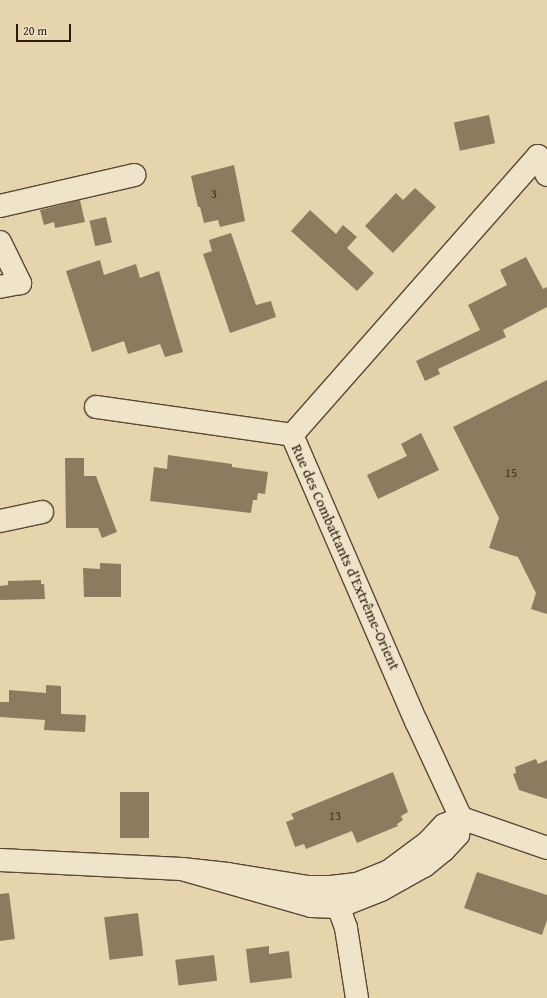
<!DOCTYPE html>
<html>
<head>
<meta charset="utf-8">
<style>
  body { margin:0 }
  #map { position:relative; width:547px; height:998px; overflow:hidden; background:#e6d4ad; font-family:"Gentium Book Plus",serif }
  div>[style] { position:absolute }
  .building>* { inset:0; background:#8d7b60; transform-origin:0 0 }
  .roads { filter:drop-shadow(1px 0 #5a4835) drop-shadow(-1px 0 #5a4835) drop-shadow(0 1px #5a4835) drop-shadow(0 -1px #5a4835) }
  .minor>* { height:22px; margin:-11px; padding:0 11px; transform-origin:11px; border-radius:11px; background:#efe3ca }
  span { translate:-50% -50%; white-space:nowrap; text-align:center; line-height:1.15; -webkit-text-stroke:3px #efe3ca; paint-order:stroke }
  .number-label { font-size:13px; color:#443222 }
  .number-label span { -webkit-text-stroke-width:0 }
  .street-label { font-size:15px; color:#2c1a0d }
  .scale { position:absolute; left:16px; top:24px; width:55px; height:18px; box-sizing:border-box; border:2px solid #2c1a0d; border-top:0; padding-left:5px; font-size:12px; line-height:14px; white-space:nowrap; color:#2c1a0d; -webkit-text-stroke:3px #efe3ca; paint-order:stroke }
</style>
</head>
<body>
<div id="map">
  <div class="building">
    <div style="left:489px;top:115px;width:29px;height:36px;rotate:78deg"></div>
    <div style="clip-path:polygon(234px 165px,245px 221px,220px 227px,218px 220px,204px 223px,200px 207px,198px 207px,191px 176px)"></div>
    <div style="clip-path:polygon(415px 188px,436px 207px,393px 253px,365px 226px,396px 193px,403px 200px)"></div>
    <div style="clip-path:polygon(80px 200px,85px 222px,55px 228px,54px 222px,44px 225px,40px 210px)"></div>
    <div style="clip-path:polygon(310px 210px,336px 234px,343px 225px,357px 237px,347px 248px,374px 273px,357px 291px,291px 231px)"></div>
    <div style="left:106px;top:217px;width:26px;height:17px;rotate:77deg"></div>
    <div style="clip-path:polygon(231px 233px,256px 305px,271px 301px,276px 317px,230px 333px,203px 254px,212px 251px,209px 240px)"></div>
    <div style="clip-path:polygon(526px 257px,543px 289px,547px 287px,547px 307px,503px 330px,506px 337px,438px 369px,440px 374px,425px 381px,416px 361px,480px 330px,468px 305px,507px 285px,500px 270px)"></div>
    <div style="clip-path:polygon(100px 260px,104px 275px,136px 264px,140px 278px,159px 271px,183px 352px,165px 357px,160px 344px,128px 354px,124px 341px,92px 352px,66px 271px)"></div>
    <div style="clip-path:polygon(547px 380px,547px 614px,531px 609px,536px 593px,518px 557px,489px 548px,499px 518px,453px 427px)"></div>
    <div style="clip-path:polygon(421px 433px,439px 470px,378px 499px,367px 475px,407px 456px,401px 444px)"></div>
    <div style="clip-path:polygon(168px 455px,232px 464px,232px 467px,268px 472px,265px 494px,258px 493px,257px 500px,253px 500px,251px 513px,150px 501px,154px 467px,167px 469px)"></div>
    <div style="clip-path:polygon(65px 458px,84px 458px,84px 476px,96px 476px,117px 532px,102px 538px,98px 528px,66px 528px)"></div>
    <div style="clip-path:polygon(100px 563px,121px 564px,121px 597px,84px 597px,83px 568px,100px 569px)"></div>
    <div style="clip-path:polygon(41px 580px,41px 584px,44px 584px,45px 599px,0 600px,0 586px,8px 585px,8px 581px)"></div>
    <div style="clip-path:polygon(46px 685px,61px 686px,61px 714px,86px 715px,85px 732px,44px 730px,45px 720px,0 717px,0 702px,9px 702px,9px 690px,46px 693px)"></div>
    <div style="clip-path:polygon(536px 759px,538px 764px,547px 760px,547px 799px,519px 790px,513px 774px,516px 773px,515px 767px)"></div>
    <div style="clip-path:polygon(393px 772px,408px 812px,401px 816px,403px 820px,397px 824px,398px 826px,357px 843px,352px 831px,306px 849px,304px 844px,295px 847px,286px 822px,294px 819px,291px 814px)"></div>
    <div style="left:120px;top:792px;width:29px;height:46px"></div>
    <div style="clip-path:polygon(477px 872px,547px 895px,547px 920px,542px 935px,464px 908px)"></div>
    <div style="clip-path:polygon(9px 893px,15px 939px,0 941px,0 894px)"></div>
    <div style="left:138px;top:913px;width:43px;height:34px;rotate:83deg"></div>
    <div style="clip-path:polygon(269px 946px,269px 954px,289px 951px,292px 978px,250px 983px,246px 949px)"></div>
    <div style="left:214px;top:955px;width:26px;height:39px;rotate:83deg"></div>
  </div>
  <div class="roads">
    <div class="minor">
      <div style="left:0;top:206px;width:138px;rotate:-13deg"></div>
      <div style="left:0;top:242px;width:46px;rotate:64deg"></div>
      <div style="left:20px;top:283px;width:20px;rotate:169deg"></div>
      <div style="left:96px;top:407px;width:198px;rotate:8.1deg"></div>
      <div style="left:292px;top:435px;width:312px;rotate:66.6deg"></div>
      <div style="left:416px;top:721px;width:107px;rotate:65.1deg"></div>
      <div style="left:461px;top:818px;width:91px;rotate:19.2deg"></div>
      <div style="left:292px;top:435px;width:372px;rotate:-48.6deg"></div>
      <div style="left:538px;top:156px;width:21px;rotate:65deg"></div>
      <div style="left:0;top:521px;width:43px;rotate:-12.1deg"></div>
      <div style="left:0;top:860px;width:182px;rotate:2.8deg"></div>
      <div style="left:182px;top:869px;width:46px;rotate:6.2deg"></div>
      <div style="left:228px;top:874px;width:80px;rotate:9.3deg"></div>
      <div style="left:307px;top:887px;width:24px"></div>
      <div style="left:331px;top:887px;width:26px;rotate:-7deg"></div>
      <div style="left:357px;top:884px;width:35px;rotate:-22deg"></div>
      <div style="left:389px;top:871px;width:49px;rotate:-36.6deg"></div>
      <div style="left:428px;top:842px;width:23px;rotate:-47deg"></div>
      <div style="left:444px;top:825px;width:18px;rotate:-22deg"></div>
      <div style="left:461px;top:818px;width:17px;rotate:100deg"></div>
      <div style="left:458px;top:835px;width:21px;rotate:133deg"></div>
      <div style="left:444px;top:850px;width:26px;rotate:141deg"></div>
      <div style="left:424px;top:866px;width:49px;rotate:150.8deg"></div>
      <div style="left:381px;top:890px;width:46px;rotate:158.4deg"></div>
      <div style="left:338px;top:907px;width:27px;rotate:-178deg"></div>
      <div style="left:311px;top:906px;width:134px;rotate:-164deg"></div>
      <div style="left:333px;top:892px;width:38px;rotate:70deg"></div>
      <div style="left:346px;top:928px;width:71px;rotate:81.1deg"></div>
    </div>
  </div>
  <div class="number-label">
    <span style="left:214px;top:194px">3</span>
    <span style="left:511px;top:473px">15</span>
    <span style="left:335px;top:816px">13</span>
  </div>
  <div class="street-label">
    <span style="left:346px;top:557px;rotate:66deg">Rue des Combattants d'Extrême-Orient</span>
  </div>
  <div class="scale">20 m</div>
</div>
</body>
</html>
